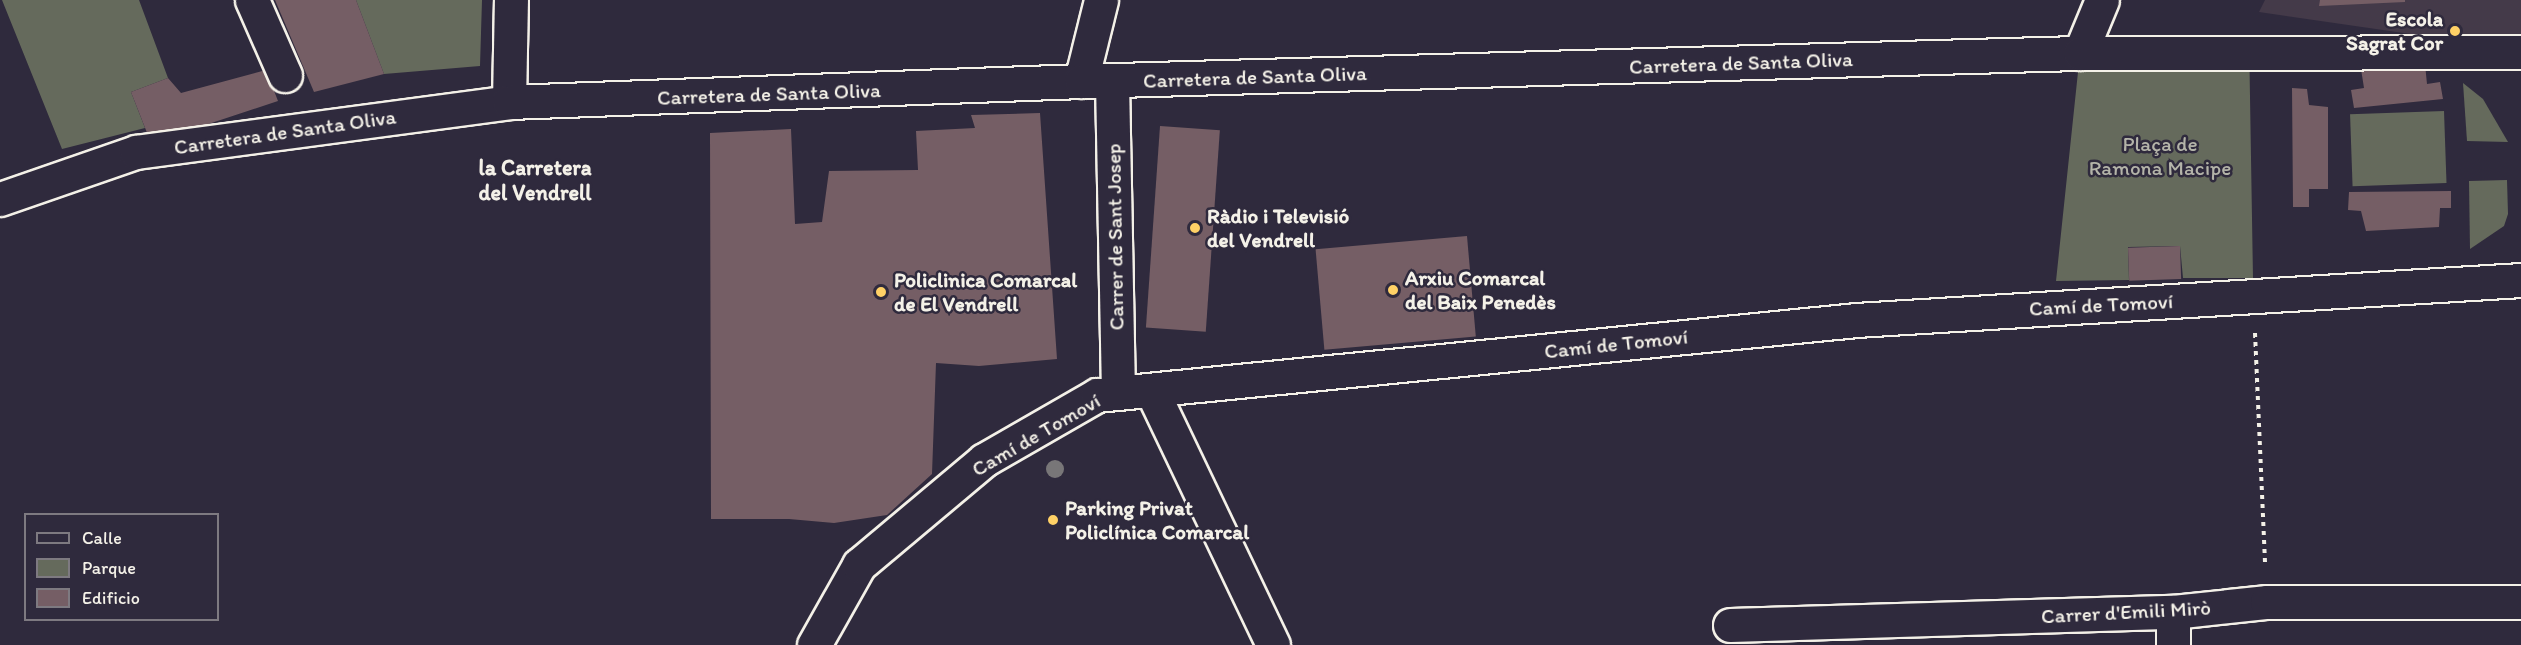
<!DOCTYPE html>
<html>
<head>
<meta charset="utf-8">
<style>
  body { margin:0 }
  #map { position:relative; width:2521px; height:645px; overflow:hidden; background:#2f2a3d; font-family:Itim,sans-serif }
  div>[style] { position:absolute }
  .built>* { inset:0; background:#443a49 }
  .green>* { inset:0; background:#656a5c; transform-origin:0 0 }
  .building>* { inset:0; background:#755e65; transform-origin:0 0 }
  .path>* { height:4px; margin-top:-2px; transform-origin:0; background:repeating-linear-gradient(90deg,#f4f1e8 0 4.5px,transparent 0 9px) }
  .roads { filter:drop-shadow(2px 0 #f4f1e8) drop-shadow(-2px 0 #f4f1e8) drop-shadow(0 2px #f4f1e8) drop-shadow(0 -2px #f4f1e8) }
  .street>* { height:33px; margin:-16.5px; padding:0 16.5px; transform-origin:16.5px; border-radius:16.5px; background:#2f2a3d }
  .secondary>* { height:33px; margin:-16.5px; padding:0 16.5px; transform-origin:16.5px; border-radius:16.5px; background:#2f2a3d }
  .trees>* { width:18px; height:18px; margin:-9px; border-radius:50%; background:#787678 }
  .dots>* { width:16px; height:16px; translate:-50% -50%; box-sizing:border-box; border:3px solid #2f2a3d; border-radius:50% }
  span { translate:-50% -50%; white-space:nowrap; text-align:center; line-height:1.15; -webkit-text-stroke:5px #2f2a3d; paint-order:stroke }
  .poi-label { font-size:21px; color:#f4f1e8; font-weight:700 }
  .right { translate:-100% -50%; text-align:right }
  .left { translate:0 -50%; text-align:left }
  .street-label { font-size:21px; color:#f4f1e8 }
  .park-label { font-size:21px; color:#b4b4a9 }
  .neighbourhood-label { font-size:22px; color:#f4f1e8; font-weight:700 }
  .legend { position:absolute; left:24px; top:513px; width:195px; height:108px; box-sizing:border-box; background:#2f2a3d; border:2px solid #7e7a81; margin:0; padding:8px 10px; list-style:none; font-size:18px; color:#f4f1e8 }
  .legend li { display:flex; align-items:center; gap:12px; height:30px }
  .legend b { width:30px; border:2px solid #7e7a81 }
</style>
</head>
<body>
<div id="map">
  <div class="built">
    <div style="clip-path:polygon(2265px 0,2521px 0,2521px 50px,2259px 12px)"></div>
  </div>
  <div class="green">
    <div style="clip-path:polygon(2px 0,139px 0,168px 78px,131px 92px,145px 128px,62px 149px)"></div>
    <div style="clip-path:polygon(356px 0,482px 0,480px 66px,384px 74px)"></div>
    <div style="clip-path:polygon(2249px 36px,2253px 278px,2183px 278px,2180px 246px,2128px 247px,2129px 280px,2056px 281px,2080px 53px)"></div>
    <div style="clip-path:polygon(2463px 83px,2483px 99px,2508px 142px,2467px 141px)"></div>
    <div style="left:2444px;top:111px;width:72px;height:94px;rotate:88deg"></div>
    <div style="clip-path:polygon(2507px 180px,2508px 214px,2504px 226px,2470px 249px,2469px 181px)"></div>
  </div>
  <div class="building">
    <div style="clip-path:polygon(275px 0,356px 0,384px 74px,314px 92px)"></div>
    <div style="clip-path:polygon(2320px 0,2405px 0,2405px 2px,2319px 6px)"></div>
    <div style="clip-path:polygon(2425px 64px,2427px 84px,2440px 82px,2443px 99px,2354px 108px,2351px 90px,2364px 88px,2361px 69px)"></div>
    <div style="clip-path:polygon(266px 70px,278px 101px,151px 143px,131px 92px,168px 78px,181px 93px)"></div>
    <div style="clip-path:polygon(2292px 88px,2307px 89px,2309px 105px,2328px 107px,2328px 189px,2309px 189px,2309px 207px,2293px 207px)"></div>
    <div style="clip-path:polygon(1040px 113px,1057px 359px,979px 366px,936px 363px,932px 474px,887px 515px,834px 523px,789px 519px,711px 519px,710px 133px,791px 129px,795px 224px,822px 222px,829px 171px,918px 170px,916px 131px,975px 128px,971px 115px)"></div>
    <div style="left:1160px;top:126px;width:60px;height:202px;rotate:4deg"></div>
    <div style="clip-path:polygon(2451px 191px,2451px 208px,2440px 208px,2439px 227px,2366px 231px,2361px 211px,2348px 210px,2349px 192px)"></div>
    <div style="left:1467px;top:236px;width:101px;height:152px;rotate:85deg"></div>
    <div style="left:2180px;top:246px;width:33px;height:52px;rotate:88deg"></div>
  </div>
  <div class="path">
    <div style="left:2255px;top:333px;width:233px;rotate:87.5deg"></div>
  </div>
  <div class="roads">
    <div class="street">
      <div style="left:2080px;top:53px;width:57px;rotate:-67.5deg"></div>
      <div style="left:1081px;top:81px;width:83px;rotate:-76.1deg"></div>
      <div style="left:1112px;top:81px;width:312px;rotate:88.9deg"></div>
      <div style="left:1152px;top:391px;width:281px;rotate:64.5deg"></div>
      <div style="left:1730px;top:625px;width:443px;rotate:-1.7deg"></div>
      <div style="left:2173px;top:612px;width:95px;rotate:-6.1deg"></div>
      <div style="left:2267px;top:602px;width:254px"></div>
      <div style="left:814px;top:645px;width:92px;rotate:-60.6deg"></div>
      <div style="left:859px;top:565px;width:163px;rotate:-40deg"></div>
      <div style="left:984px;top:460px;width:130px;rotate:-29.9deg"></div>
      <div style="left:1097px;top:395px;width:763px;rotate:-5.64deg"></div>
      <div style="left:1856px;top:320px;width:666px;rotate:-3.44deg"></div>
      <div style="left:2173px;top:645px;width:33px;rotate:-90deg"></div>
    </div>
    <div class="secondary">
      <div style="left:252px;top:0;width:82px;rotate:66.3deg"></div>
      <div style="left:509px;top:102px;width:102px;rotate:-88.9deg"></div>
      <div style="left:0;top:199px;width:144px;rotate:-19.1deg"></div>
      <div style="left:136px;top:152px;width:376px;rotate:-7.6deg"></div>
      <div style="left:509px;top:102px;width:572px;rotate:-2.1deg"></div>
      <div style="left:1081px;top:81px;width:999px;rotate:-1.61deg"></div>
      <div style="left:2080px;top:53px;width:441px;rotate:-0.1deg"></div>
    </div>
  </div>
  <div class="trees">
    <div style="left:1055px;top:469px"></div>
  </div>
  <div class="dots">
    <div style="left:2455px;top:31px;background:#ffd166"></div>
    <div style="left:1195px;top:228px;background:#ffd166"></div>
    <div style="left:1393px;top:290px;background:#ffd166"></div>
    <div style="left:881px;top:292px;background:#ffd166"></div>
    <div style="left:1053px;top:520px;background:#ffd166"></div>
  </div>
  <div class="poi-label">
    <span class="right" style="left:2443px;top:31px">Escola<br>Sagrat Cor</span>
    <span class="left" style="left:1207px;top:228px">Ràdio i Televisió<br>del Vendrell</span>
    <span class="left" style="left:1405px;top:290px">Arxiu Comarcal<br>del Baix Penedès</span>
    <span class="left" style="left:894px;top:292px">Policlinica Comarcal<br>de El Vendrell</span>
    <span class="left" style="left:1065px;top:520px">Parking Privat<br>Policlínica Comarcal</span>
  </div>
  <div class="street-label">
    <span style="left:1741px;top:63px;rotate:-2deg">Carretera de Santa Oliva</span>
    <span style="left:1255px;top:77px;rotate:-2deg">Carretera de Santa Oliva</span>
    <span style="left:769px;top:94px;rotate:-2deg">Carretera de Santa Oliva</span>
    <span style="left:285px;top:132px;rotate:-8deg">Carretera de Santa Oliva</span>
    <span style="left:1115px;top:237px;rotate:-91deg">Carrer de Sant Josep</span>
    <span style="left:2101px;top:305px;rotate:-3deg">Camí de Tomoví</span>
    <span style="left:1616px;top:344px;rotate:-6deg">Camí de Tomoví</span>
    <span style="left:1036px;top:435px;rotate:-30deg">Camí de Tomoví</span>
    <span style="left:2126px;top:612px;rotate:-3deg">Carrer d'Emili Mirò</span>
  </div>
  <div class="park-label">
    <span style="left:2160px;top:156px">Plaça de<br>Ramona Macipe</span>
  </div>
  <div class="neighbourhood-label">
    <span style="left:535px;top:180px">la Carretera<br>del Vendrell</span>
  </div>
  <ul class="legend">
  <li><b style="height:8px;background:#2f2a3d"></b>Calle</li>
  <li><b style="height:16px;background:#656a5c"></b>Parque</li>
  <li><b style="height:16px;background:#755e65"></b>Edificio</li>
  </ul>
</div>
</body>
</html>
